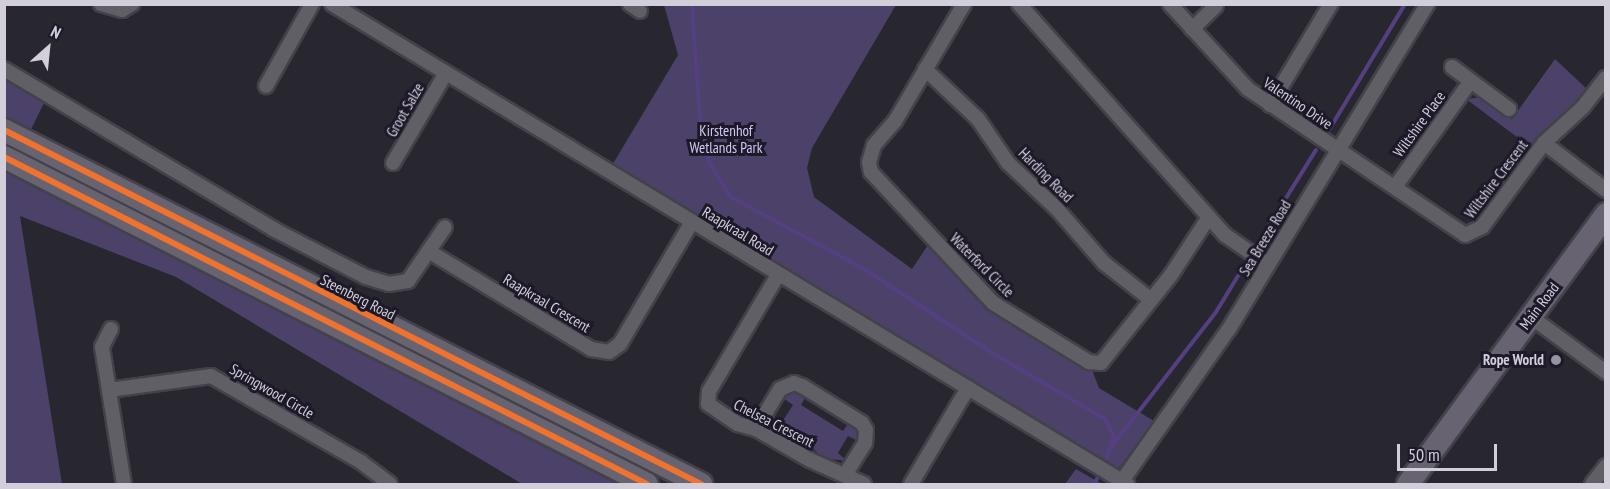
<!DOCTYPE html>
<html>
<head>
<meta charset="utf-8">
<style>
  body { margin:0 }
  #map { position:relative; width:1610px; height:489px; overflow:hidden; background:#28262f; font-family:"PT Sans Narrow",sans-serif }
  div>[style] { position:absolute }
  .green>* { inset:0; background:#4b4169 }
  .stream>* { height:4px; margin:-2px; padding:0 2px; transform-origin:2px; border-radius:2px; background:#543f81 }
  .roads { filter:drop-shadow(2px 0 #43424a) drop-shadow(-2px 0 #43424a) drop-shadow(0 2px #43424a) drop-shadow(0 -2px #43424a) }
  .minor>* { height:14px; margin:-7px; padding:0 7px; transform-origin:7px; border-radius:7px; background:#605f66 }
  .primary>* { height:22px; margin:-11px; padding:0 11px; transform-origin:11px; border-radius:11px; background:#676370 }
  .cycleway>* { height:6px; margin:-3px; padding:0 3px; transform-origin:3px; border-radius:3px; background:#ef722f }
  .dots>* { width:16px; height:16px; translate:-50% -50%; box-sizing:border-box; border:3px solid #1d1929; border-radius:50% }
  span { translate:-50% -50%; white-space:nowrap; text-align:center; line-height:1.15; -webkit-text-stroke:6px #1d1929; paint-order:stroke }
  .street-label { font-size:15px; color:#d2cfdb }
  .park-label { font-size:15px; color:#d2c8f1 }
  .poi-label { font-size:15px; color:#d2cfdb; font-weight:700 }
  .right { translate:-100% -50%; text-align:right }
  .frame { position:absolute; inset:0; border:6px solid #d2cfdb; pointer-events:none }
  .north { position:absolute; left:18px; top:18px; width:60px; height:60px; -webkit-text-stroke:4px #1d1929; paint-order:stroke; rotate:27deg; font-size:16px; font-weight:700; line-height:24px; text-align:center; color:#d2cfdb }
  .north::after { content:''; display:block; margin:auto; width:21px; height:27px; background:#d2cfdb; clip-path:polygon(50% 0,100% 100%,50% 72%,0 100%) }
  .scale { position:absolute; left:1397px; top:444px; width:100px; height:27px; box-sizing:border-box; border:3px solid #d2cfdb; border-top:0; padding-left:8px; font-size:18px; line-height:21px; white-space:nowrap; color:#d2cfdb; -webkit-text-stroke:4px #1d1929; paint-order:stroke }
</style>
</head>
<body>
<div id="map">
  <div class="green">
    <div style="clip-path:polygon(664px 5px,896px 5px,812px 148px,807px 168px,814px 197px,912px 269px,932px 239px,993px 303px,1089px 362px,1099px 388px,1154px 421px,1113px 476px,608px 172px,678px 55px)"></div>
    <div style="clip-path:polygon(1555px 59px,1588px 90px,1574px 108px,1529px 146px,1466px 99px,1482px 97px,1512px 119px)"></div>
    <div style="clip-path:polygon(5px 69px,48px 95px,9px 174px,617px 484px,522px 484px,176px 277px,20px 216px,62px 484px,5px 484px)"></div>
    <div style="clip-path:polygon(790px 391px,806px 396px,801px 405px,843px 431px,849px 422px,859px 429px,858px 441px,848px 436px,838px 453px,847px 461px,821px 458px,816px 451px,771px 427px,772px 416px,782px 422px,793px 405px,783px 398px)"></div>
    <div style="clip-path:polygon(1076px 469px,1102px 484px,1065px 484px)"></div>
  </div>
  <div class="stream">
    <div style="left:692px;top:4px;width:132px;rotate:86.1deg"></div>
    <div style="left:701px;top:136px;width:29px;rotate:72deg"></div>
    <div style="left:710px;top:164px;width:39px;rotate:58deg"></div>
    <div style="left:731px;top:197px;width:151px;rotate:28.4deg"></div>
    <div style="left:864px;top:269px;width:155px;rotate:33.2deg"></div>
    <div style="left:994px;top:354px;width:129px;rotate:30.4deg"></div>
    <div style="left:1105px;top:419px;width:19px;rotate:62deg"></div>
    <div style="left:1114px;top:436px;width:31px;rotate:109deg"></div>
    <div style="left:1329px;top:130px;width:147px;rotate:-58.9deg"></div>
    <div style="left:1263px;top:235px;width:100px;rotate:-58.1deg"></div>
    <div style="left:1112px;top:446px;width:170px;rotate:-52.2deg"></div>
    <div style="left:1216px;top:312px;width:48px;rotate:-58.6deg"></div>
    <div style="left:1094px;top:484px;width:14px;rotate:-60deg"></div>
  </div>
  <div class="roads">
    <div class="minor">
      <div style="left:101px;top:4px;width:22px;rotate:16deg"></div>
      <div style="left:122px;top:10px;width:12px;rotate:-31deg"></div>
      <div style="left:332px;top:4px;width:929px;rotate:31.12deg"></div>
      <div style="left:630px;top:4px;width:12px;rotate:35deg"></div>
      <div style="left:964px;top:4px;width:136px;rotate:120.5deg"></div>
      <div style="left:895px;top:121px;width:32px;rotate:131deg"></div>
      <div style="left:874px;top:145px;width:18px;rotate:106deg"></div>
      <div style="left:869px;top:162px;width:10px;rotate:79deg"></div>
      <div style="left:871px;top:172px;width:179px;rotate:47deg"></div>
      <div style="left:993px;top:303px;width:113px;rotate:31.6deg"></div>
      <div style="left:1089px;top:362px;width:12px;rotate:5deg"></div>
      <div style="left:1101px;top:363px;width:112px;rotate:-51.5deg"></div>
      <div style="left:1171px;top:275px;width:69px;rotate:-56.8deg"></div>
      <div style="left:1019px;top:4px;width:310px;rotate:48.3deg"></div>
      <div style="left:1225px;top:235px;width:51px;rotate:34.6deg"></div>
      <div style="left:1170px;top:4px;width:115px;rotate:47.5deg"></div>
      <div style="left:1248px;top:89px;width:262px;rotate:33.9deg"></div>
      <div style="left:1465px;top:235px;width:19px;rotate:-25deg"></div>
      <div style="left:1482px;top:227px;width:104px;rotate:-53.6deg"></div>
      <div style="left:1544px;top:143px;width:53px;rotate:-42.7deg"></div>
      <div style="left:1583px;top:107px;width:37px;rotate:-52deg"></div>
      <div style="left:1192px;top:29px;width:33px;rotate:-44deg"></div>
      <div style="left:1452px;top:67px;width:71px;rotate:36.4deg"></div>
      <div style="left:4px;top:69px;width:313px;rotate:30.7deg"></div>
      <div style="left:273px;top:229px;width:105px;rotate:27.3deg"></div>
      <div style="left:366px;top:277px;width:24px;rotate:17deg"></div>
      <div style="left:389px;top:284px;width:19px;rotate:-9deg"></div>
      <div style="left:408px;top:281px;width:65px;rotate:-55.6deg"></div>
      <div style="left:925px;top:69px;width:73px;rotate:43.3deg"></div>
      <div style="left:978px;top:119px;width:53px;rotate:55.7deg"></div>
      <div style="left:1008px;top:163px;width:67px;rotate:43.2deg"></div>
      <div style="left:1057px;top:209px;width:72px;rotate:49deg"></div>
      <div style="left:1104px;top:263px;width:58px;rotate:38deg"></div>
      <div style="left:266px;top:86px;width:94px;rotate:-60.7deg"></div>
      <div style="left:1270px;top:105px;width:118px;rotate:-58.9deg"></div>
      <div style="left:1544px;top:143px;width:78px;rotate:37.2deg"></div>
      <div style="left:393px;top:163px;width:104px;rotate:-59.5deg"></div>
      <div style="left:1395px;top:187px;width:130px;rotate:-54.4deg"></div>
      <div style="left:430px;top:252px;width:188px;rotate:31.1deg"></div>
      <div style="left:591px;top:349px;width:18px;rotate:9deg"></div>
      <div style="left:609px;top:352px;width:14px;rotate:-36deg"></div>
      <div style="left:620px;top:344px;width:142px;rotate:-59.5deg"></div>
      <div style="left:778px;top:275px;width:135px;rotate:120.7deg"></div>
      <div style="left:709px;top:391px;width:13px;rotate:94deg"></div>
      <div style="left:708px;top:404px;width:36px;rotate:34deg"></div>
      <div style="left:738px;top:424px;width:19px;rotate:16deg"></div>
      <div style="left:756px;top:429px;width:62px;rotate:29.9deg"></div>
      <div style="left:810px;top:460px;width:59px;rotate:24deg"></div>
      <div style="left:1531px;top:317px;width:93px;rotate:36.3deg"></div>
      <div style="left:111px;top:329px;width:20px;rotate:117deg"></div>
      <div style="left:102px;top:347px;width:139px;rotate:80.9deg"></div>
      <div style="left:109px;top:390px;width:103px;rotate:-7.8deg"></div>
      <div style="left:211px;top:376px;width:173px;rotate:29.8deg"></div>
      <div style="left:361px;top:462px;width:36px;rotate:37deg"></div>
      <div style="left:756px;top:429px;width:47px;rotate:-59deg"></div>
      <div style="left:780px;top:389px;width:15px;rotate:-23deg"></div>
      <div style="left:794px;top:383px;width:9px;rotate:21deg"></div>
      <div style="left:802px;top:386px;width:70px;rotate:31.7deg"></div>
      <div style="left:862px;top:423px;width:8px;rotate:60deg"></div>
      <div style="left:866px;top:430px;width:13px;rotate:94deg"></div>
      <div style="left:865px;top:443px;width:36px;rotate:122deg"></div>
      <div style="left:1122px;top:481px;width:186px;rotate:-54.9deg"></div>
      <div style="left:1229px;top:329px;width:381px;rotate:-58.6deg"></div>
      <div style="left:911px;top:484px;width:112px;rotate:-59.3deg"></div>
      <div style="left:1592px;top:484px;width:23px;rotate:-52deg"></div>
    </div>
    <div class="primary">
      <div style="left:4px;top:130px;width:782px;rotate:26.93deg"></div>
      <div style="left:4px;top:157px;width:721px;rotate:26.96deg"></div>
      <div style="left:1408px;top:484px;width:335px;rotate:-53.7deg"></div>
    </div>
  </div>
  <div class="cycleway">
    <div style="left:4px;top:130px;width:782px;rotate:26.93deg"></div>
    <div style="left:4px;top:157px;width:721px;rotate:26.96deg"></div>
  </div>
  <div class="dots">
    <div style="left:1556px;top:360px;background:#96949f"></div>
  </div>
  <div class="street-label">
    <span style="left:1298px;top:103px;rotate:34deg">Valentino Drive</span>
    <span style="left:405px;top:110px;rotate:-60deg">Groot Salze</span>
    <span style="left:1419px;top:124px;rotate:-54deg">Wiltshire Place</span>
    <span style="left:1046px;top:175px;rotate:45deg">Harding Road</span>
    <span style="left:1496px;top:179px;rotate:-53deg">Wiltshire Crescent</span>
    <span style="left:738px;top:231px;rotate:31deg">Raapkraal Road</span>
    <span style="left:1265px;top:238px;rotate:-59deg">Sea Breeze Road</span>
    <span style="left:982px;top:265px;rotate:45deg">Waterford Circle</span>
    <span style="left:358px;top:297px;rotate:27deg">Steenberg Road</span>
    <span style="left:547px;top:303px;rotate:31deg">Raapkraal Crescent</span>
    <span style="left:1539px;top:306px;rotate:-53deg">Main Road</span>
    <span style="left:272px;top:391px;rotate:30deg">Springwood Circle</span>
    <span style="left:774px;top:423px;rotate:27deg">Chelsea Crescent</span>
  </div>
  <div class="park-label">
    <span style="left:726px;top:139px">Kirstenhof<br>Wetlands Park</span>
  </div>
  <div class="poi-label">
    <span class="right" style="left:1544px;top:360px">Rope World</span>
  </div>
  <div class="frame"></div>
  <div class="north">N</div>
  <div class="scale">50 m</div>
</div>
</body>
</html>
